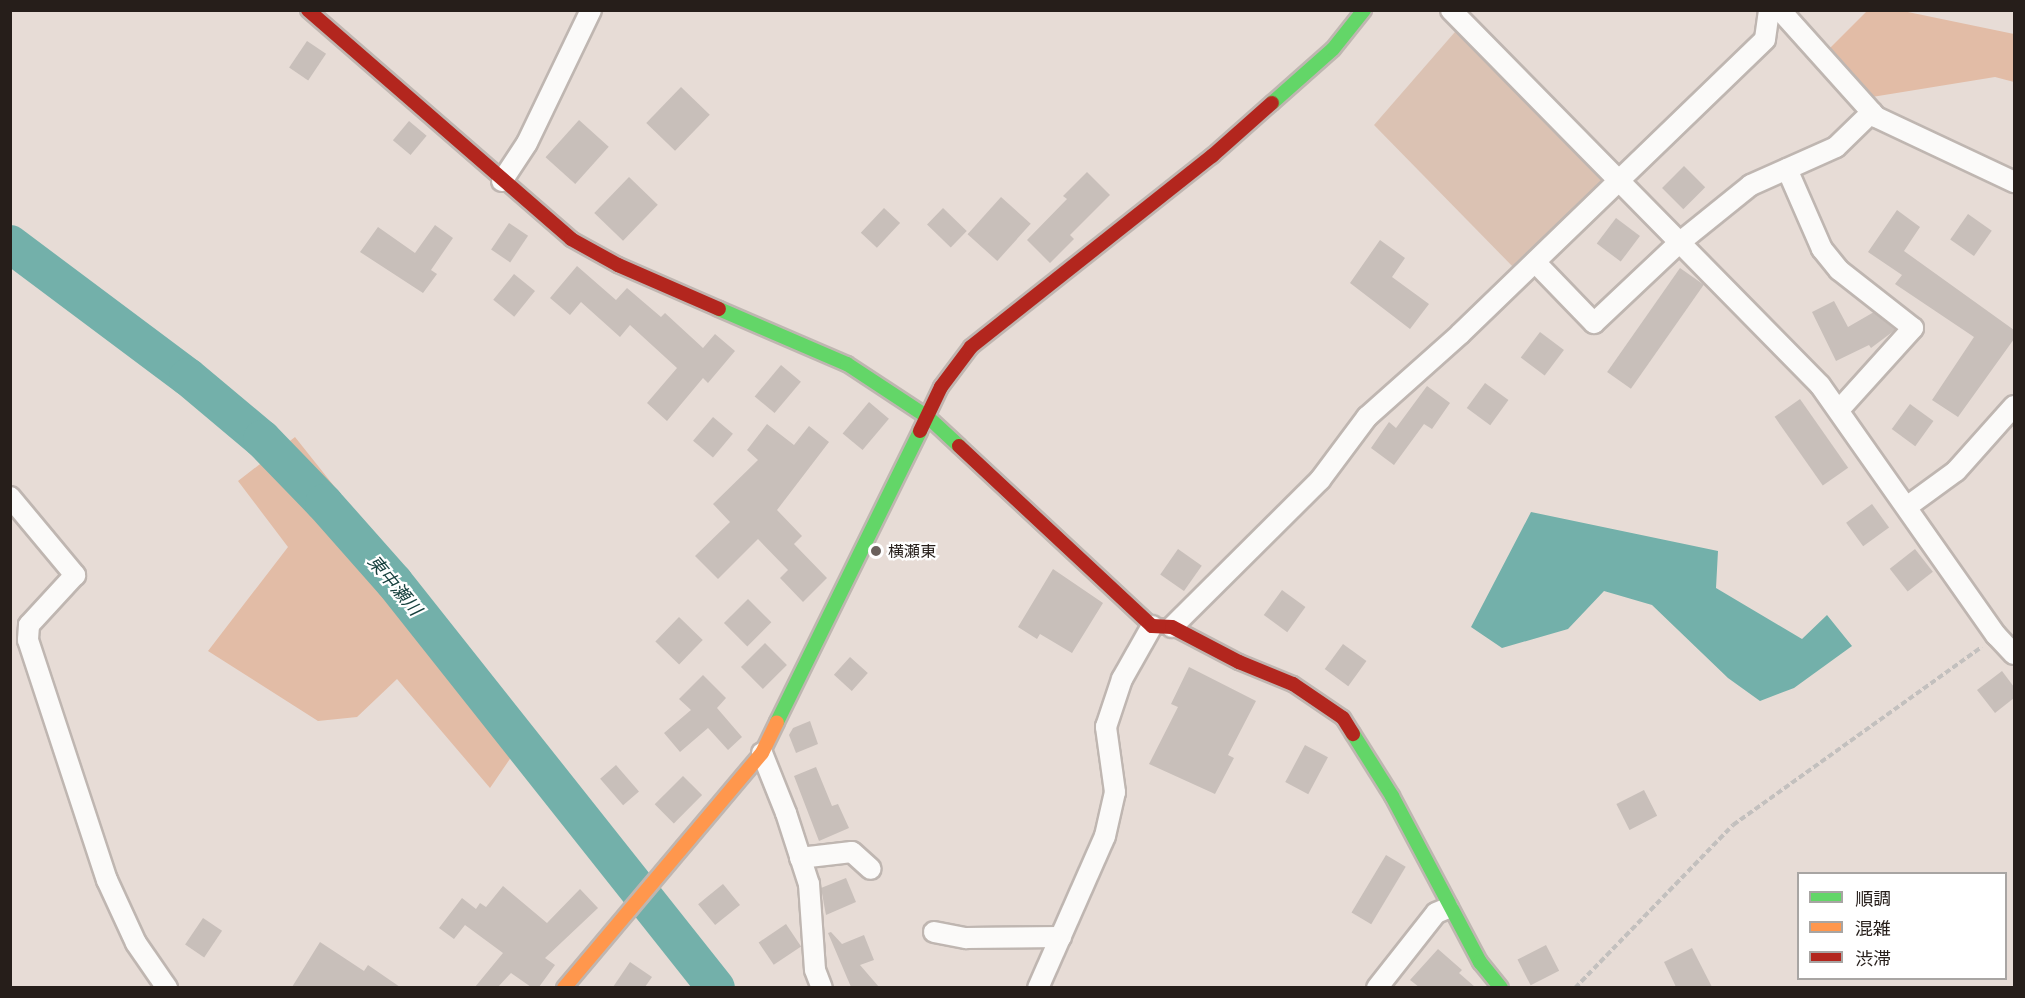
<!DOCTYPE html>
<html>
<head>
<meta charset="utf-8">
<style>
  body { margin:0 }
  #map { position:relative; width:2025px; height:998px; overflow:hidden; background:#e7dcd6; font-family:Commissioner,"Noto Sans JP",sans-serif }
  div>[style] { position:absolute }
  .green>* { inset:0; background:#dbc2b3 }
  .forest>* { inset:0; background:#e2bca6 }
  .water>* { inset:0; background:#73b0aa }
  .river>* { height:38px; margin:-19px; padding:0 19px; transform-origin:19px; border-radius:19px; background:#73b0aa }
  .building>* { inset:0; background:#c8bfba; transform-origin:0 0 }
  .path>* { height:4px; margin-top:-2px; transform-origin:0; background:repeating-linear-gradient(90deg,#c3c0be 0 6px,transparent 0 9px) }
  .roads { filter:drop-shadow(2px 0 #bfb6b1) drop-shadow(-2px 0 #bfb6b1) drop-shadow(0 2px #bfb6b1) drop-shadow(0 -2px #bfb6b1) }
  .street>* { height:20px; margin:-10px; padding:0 10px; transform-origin:10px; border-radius:10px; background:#fbfaf9 }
  .fast>* { height:14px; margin:-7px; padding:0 7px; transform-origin:7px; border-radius:7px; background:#63d668 }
  .slow>* { height:14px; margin:-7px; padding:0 7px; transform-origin:7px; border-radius:7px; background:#ff974d }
  .jam>* { height:14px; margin:-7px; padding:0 7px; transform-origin:7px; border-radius:7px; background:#b3261e }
  .dots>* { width:16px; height:16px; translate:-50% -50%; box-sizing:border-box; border:3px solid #fff; border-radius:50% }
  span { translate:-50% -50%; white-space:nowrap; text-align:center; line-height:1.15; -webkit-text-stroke:4.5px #fff; paint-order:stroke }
  .poi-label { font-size:16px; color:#261e1a }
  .left { translate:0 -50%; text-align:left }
  .water-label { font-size:18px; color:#17413e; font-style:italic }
  .frame { position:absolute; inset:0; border:12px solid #261e1a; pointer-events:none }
  .legend { position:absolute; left:1797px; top:872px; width:210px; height:108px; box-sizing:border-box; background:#fff; border:2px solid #a8a5a3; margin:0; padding:8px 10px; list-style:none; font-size:18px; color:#261e1a }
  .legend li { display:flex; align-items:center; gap:12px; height:30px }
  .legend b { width:30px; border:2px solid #a8a5a3 }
</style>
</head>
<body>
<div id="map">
  <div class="green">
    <div style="clip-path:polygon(1461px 25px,1601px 173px,1602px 186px,1516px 270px,1374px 125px)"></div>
  </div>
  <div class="forest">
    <div style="clip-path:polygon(1867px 11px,1903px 11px,2014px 34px,2014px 82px,1995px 77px,1872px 97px,1829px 49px)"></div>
    <div style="clip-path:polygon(295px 437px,529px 731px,490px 788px,397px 679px,357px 717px,318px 721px,208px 651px,288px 547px,238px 481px)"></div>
  </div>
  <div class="water">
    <div style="clip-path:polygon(1531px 512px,1718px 551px,1716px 588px,1802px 639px,1827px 615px,1852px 646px,1794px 688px,1760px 701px,1728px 678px,1652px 605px,1604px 591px,1568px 629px,1502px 648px,1471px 627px)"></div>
  </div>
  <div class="river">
    <div style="left:10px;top:244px;width:222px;rotate:36.8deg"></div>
    <div style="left:188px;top:377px;width:97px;rotate:40deg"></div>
    <div style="left:262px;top:439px;width:89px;rotate:45.9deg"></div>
    <div style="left:324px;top:503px;width:106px;rotate:48.5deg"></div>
    <div style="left:394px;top:582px;width:518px;rotate:51.58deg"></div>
  </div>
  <div class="building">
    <div style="left:307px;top:41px;width:23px;height:32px;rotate:34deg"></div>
    <div style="left:681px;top:87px;width:40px;height:50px;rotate:44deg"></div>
    <div style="left:579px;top:120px;width:40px;height:50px;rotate:42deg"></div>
    <div style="left:409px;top:121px;width:23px;height:25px;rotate:40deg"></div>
    <div style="left:1684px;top:166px;width:30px;height:31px;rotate:45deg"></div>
    <div style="clip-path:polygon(1087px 172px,1110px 195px,1070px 235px,1074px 239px,1050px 263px,1027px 240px,1067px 199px,1063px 196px)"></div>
    <div style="left:629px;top:177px;width:40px;height:50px;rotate:44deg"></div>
    <div style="left:1001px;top:197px;width:40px;height:50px;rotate:42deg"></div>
    <div style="left:884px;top:208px;width:22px;height:34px;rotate:43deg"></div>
    <div style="left:943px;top:208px;width:33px;height:23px;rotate:44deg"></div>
    <div style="clip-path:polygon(1897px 210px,1920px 227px,1904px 251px,2014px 330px,2014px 339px,1958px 417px,1932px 400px,1974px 337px,1895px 284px,1902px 275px,1868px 252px)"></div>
    <div style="left:1968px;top:214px;width:29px;height:31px;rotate:35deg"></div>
    <div style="left:1616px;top:218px;width:30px;height:32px;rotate:37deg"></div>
    <div style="left:509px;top:223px;width:23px;height:32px;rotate:34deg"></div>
    <div style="clip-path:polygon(435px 225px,453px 238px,431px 270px,437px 274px,423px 293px,360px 252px,378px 227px,415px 253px)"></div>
    <div style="clip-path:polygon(1380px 240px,1405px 258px,1392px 277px,1429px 304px,1410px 329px,1350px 283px)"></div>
    <div style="clip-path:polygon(577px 266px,616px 300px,627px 288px,661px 317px,665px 313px,703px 348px,715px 334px,735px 351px,708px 383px,703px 378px,667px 421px,647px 403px,677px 368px,630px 325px,620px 337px,581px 302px,570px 315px,550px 298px)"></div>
    <div style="left:1680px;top:268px;width:29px;height:127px;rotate:35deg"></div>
    <div style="left:514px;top:274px;width:27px;height:33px;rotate:39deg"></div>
    <div style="clip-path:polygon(1834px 301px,1848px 327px,1874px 312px,1895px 330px,1871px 348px,1869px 345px,1836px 361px,1812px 312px)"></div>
    <div style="left:1540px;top:332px;width:30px;height:32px;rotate:37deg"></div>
    <div style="left:781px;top:365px;width:26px;height:41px;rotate:40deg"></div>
    <div style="left:1485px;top:383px;width:29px;height:31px;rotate:36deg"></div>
    <div style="clip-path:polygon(1427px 386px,1450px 403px,1432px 429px,1424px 424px,1394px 465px,1371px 448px,1389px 422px,1396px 428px)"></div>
    <div style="left:1800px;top:399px;width:84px;height:31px;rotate:55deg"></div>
    <div style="left:869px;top:402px;width:26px;height:41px;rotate:40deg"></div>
    <div style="left:1910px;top:404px;width:29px;height:31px;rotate:36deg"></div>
    <div style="left:713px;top:417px;width:26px;height:31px;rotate:40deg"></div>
    <div style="clip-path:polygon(767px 424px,794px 445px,809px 426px,829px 442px,777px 510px,802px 536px,794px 544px,827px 578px,803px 602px,780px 578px,788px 570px,758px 539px,718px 579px,695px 556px,730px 522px,713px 504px,758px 460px,747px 450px)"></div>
    <div style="left:1872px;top:504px;width:29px;height:32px;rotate:54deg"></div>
    <div style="left:1178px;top:549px;width:29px;height:31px;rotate:35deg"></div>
    <div style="left:1915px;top:549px;width:29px;height:32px;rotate:52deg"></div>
    <div style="clip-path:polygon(1053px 569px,1103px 603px,1072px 653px,1040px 634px,1037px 639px,1018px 627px)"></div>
    <div style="left:1282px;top:590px;width:29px;height:31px;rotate:36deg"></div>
    <div style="left:748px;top:599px;width:33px;height:34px;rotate:45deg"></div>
    <div style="left:679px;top:617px;width:33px;height:34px;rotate:44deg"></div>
    <div style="left:765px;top:643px;width:31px;height:34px;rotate:45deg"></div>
    <div style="left:1343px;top:644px;width:29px;height:31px;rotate:36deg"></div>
    <div style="left:850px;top:657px;width:24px;height:24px;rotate:42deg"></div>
    <div style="clip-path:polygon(1189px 667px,1256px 701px,1228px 755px,1234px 758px,1215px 794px,1149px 764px,1178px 707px,1171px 704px)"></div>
    <div style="clip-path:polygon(2002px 671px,2014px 687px,2014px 698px,1995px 713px,1977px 690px)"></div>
    <div style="clip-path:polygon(703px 675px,726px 698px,717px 708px,742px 737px,728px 750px,708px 728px,680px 752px,664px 733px,691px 710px,679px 699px)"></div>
    <div style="clip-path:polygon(810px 721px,818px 744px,796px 753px,789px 735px,793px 728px)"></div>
    <div style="left:1305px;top:745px;width:26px;height:42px;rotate:28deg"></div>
    <div style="left:616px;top:765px;width:35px;height:21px;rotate:49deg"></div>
    <div style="clip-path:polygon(816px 767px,832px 806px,838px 804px,849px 828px,819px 841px,794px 776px)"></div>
    <div style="left:683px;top:776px;width:27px;height:40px;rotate:45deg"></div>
    <div style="left:1644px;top:790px;width:29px;height:31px;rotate:63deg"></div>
    <div style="left:1386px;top:855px;width:23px;height:67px;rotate:31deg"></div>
    <div style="clip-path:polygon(846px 878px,856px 902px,826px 915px,821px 888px)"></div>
    <div style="left:723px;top:884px;width:27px;height:32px;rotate:51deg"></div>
    <div style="clip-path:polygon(503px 886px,547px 923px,580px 889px,598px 908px,545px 958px,555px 965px,539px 987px,531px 987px,511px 973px,498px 987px,475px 987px,503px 953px,465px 925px,454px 939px,439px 928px,462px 898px,476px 909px,480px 903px,486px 907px)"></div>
    <div style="left:203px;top:918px;width:23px;height:32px;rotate:34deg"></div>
    <div style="left:786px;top:924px;width:27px;height:33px;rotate:56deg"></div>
    <div style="clip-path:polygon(831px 932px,842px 944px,864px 935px,874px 960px,860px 965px,879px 987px,851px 987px,828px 933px)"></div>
    <div style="clip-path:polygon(320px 942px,364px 971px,368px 965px,400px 987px,292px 987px)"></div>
    <div style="left:1546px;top:945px;width:29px;height:32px;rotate:63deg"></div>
    <div style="clip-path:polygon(1692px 948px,1712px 987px,1676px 987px,1664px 962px)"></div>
    <div style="clip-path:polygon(1438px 949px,1462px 970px,1459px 973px,1475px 987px,1419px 987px,1410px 980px)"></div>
    <div style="clip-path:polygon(630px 962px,652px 977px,645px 987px,613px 987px)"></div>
  </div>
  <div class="path">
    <div style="left:1575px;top:988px;width:227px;rotate:-45.9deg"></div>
    <div style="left:1733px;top:825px;width:306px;rotate:-35.6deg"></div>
  </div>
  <div class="roads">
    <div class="street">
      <div style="left:1451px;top:10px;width:526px;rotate:45.46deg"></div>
      <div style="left:1820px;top:385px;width:306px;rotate:54.9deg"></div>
      <div style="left:1996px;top:635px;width:26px;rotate:47deg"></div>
      <div style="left:1780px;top:10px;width:144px;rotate:48.1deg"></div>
      <div style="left:1876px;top:117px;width:153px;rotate:25.2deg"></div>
      <div style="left:1787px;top:169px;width:87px;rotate:66.4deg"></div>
      <div style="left:1822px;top:249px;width:27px;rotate:51deg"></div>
      <div style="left:1839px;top:270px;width:94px;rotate:38.1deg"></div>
      <div style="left:1913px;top:328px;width:110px;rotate:132.1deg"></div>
      <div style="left:502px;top:181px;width:45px;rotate:-56.7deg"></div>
      <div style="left:527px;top:143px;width:148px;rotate:-64.3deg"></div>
      <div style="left:1535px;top:262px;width:85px;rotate:46deg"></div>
      <div style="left:1594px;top:323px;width:117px;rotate:-43.3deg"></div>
      <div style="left:1679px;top:243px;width:92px;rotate:-38.9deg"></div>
      <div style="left:1751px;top:185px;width:93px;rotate:-24.1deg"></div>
      <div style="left:1836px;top:147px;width:50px;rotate:-44.2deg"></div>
      <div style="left:10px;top:497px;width:102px;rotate:50.2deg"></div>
      <div style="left:75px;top:575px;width:68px;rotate:132.6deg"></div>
      <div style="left:29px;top:625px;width:15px;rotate:94deg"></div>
      <div style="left:28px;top:640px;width:253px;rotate:71.8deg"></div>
      <div style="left:107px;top:880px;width:69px;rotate:65.3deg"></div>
      <div style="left:136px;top:943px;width:55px;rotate:55.4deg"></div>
      <div style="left:1908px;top:506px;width:59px;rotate:-36.1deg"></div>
      <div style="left:1956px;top:471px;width:87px;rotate:-48.3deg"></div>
      <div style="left:1172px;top:627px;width:209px;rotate:-44.8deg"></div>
      <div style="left:1320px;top:480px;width:79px;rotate:-53.3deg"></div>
      <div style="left:1367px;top:417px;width:125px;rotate:-41.7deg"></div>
      <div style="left:1460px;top:334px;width:424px;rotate:-44deg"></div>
      <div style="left:1765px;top:39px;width:29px;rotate:-82deg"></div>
      <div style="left:762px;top:753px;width:65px;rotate:68.2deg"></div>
      <div style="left:786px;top:813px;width:75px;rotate:72.1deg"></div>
      <div style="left:809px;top:884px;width:86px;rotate:86deg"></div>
      <div style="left:815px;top:970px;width:19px;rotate:69deg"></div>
      <div style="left:800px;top:858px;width:52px;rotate:-6.6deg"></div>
      <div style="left:852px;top:852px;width:25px;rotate:42deg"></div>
      <div style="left:934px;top:932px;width:33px;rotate:11deg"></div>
      <div style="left:966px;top:938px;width:95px;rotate:-0.6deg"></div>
      <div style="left:1038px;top:988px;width:166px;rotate:-66.2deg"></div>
      <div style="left:1105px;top:836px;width:45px;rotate:-77.2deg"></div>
      <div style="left:1115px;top:792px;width:66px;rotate:-97.9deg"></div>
      <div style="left:1106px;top:727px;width:51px;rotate:-71.6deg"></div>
      <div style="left:1122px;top:679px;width:61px;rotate:-60.5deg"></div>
      <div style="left:1377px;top:988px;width:95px;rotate:-51.8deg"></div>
      <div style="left:1436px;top:913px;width:13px;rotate:-23deg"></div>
    </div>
    <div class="fast">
      <div style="left:1272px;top:103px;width:81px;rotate:-41.5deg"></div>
      <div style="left:1333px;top:49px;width:50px;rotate:-51.5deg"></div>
      <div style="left:719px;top:309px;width:139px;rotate:23.3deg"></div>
      <div style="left:847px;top:364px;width:98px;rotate:33.4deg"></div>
      <div style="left:929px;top:418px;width:41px;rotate:43deg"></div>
      <div style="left:777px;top:722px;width:324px;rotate:-63.8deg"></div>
      <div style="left:1353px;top:734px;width:73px;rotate:57.8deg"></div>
      <div style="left:1392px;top:796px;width:188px;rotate:62.1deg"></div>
      <div style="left:1480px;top:962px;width:33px;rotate:51deg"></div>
    </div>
    <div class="slow">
      <div style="left:564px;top:988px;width:307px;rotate:-49.9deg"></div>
      <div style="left:762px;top:753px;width:34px;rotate:-64deg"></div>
    </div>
    <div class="jam">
      <div style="left:308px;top:10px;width:349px;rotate:41deg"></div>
      <div style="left:571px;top:239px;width:54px;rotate:29deg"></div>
      <div style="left:618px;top:265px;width:110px;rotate:23.5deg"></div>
      <div style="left:920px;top:431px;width:49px;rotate:-64.5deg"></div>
      <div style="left:941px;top:387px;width:50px;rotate:-53.1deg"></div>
      <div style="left:971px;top:347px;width:308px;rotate:-38.4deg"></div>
      <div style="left:1212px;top:156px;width:80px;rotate:-41.5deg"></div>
      <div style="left:959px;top:446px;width:264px;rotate:43deg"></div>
      <div style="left:1152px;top:626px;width:20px;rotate:3deg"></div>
      <div style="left:1172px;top:627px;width:76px;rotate:27.6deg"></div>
      <div style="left:1239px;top:662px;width:58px;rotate:22.2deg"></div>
      <div style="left:1293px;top:684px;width:60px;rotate:34.2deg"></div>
      <div style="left:1343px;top:718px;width:19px;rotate:58deg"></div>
    </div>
  </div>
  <div class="dots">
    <div style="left:876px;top:551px;background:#6a605c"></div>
  </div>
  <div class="poi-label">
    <span class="left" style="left:888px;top:551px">横瀬東</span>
  </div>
  <div class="water-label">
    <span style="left:395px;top:585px;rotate:50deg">東中瀬川</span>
  </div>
  <div class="frame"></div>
  <ul class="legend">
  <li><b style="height:8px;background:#63d668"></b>順調</li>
  <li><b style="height:8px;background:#ff974d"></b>混雑</li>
  <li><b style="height:8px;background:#b3261e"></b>渋滞</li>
  </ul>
</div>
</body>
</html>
